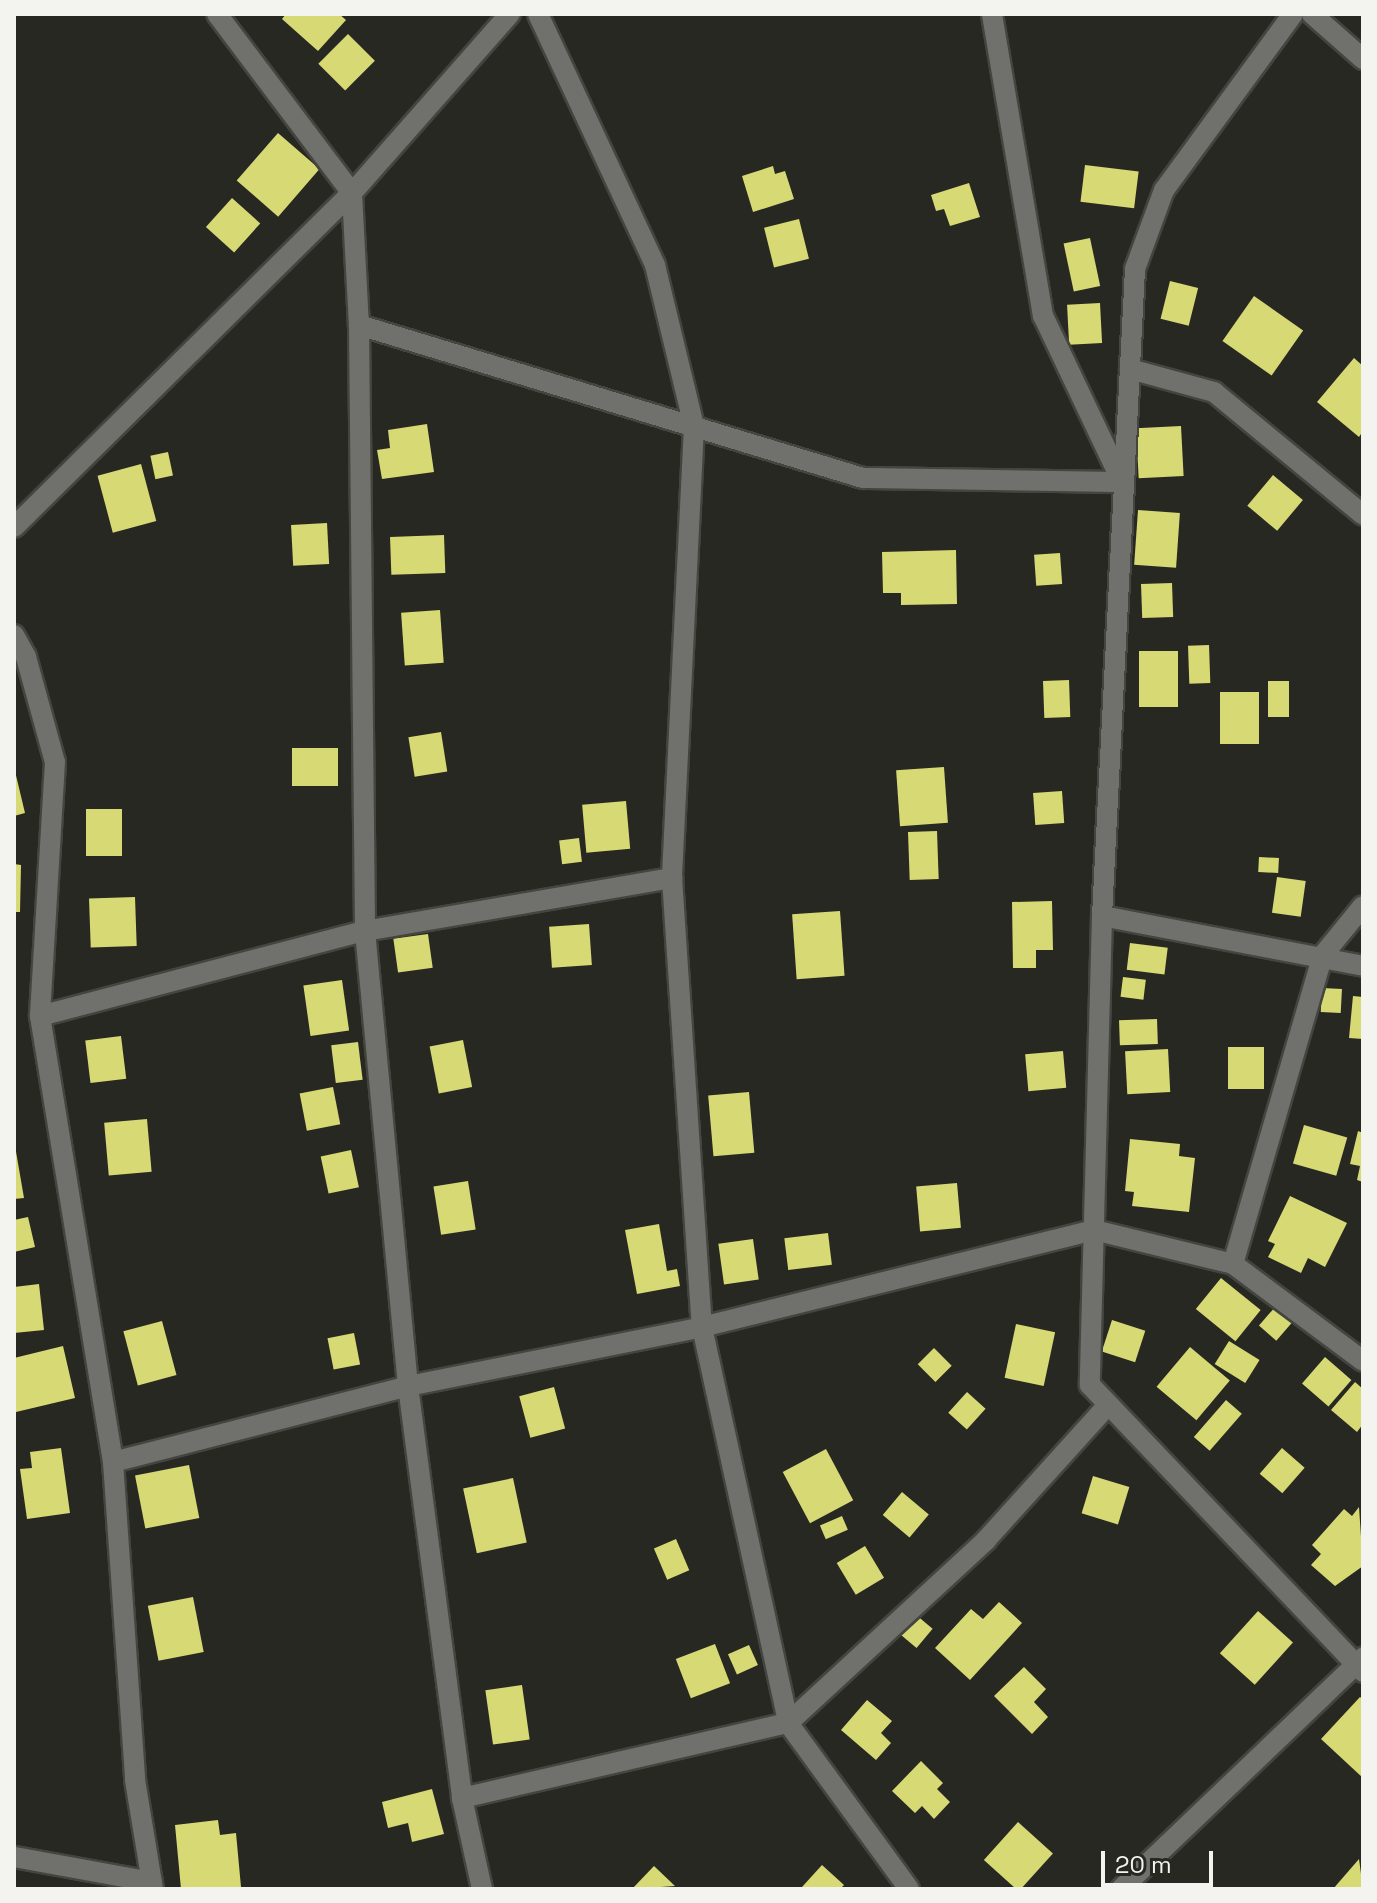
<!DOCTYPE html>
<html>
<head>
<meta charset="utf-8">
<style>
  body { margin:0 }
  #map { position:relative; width:1377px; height:1903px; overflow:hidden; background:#282822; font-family:"Space Grotesk",sans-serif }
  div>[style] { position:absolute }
  .building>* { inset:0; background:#d7d975; transform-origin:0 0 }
  .roads { filter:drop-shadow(2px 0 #44453f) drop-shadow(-2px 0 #44453f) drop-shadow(0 2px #44453f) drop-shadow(0 -2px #44453f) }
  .street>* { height:20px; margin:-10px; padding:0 10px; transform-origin:10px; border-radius:10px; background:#70706d }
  span { translate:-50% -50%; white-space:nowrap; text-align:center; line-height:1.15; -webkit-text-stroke:8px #282822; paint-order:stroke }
  .frame { position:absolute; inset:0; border:16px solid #f3f4ef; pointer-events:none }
  .scale { position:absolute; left:1101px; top:1851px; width:112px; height:36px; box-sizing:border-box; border:4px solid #f3f4ef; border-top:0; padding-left:10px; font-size:24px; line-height:28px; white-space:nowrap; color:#f3f4ef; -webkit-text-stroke:6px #282822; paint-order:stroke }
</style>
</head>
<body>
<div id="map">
  <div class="building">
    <div style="clip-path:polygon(286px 14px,339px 14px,346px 20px,318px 51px,282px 19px)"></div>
    <div style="left:348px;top:34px;width:38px;height:42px;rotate:45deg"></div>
    <div style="left:278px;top:133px;width:55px;height:63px;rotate:41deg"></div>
    <div style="left:1085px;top:165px;width:54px;height:37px;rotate:7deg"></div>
    <div style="clip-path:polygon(773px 166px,775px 174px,785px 171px,794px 199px,753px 212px,742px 176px)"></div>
    <div style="clip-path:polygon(969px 183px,980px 217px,950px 226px,944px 209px,936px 211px,931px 195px)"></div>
    <div style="left:232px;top:198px;width:38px;height:39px;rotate:42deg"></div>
    <div style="left:799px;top:219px;width:41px;height:36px;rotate:76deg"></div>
    <div style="left:1090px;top:238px;width:49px;height:27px;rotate:78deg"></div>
    <div style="left:1170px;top:281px;width:29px;height:39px;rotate:14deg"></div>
    <div style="left:1254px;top:296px;width:60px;height:55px;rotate:35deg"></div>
    <div style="left:1100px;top:303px;width:40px;height:33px;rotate:87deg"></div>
    <div style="clip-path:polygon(1354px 358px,1363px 366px,1363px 431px,1359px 437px,1317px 402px)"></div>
    <div style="clip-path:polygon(427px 424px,434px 472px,382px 479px,377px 450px,390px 448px,388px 430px)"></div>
    <div style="left:1181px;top:426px;width:50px;height:45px;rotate:87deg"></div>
    <div style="left:168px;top:452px;width:24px;height:18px;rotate:78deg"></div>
    <div style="left:141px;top:464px;width:59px;height:45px;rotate:75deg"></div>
    <div style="left:1273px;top:475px;width:39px;height:40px;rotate:40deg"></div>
    <div style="left:1138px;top:510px;width:42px;height:55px;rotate:4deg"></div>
    <div style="left:327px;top:523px;width:41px;height:36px;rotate:87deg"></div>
    <div style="left:444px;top:535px;width:38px;height:54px;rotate:88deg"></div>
    <div style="clip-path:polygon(956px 550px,957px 604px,901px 605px,901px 593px,883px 593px,882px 552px)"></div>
    <div style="left:1060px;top:553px;width:31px;height:26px;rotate:86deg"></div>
    <div style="left:1172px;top:583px;width:34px;height:31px;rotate:88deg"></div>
    <div style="left:440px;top:610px;width:53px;height:39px;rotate:86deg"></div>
    <div style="left:1209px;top:645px;width:38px;height:21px;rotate:88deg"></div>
    <div style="left:1178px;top:651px;width:56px;height:39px;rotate:90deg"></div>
    <div style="left:1069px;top:680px;width:37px;height:26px;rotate:88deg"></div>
    <div style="left:1268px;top:681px;width:21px;height:36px"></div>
    <div style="left:1220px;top:692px;width:39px;height:52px"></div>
    <div style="left:441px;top:732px;width:40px;height:33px;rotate:81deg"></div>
    <div style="left:338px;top:748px;width:38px;height:46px;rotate:90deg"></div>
    <div style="clip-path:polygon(14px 767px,25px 813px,14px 816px)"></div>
    <div style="left:944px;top:767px;width:56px;height:48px;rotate:86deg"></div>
    <div style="left:1062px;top:791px;width:32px;height:29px;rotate:86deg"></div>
    <div style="left:626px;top:801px;width:48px;height:44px;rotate:85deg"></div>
    <div style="left:86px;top:809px;width:36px;height:47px"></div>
    <div style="left:937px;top:831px;width:48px;height:29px;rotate:88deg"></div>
    <div style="left:579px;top:838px;width:24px;height:20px;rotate:83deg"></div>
    <div style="left:1259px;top:857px;width:20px;height:15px;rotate:3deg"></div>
    <div style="clip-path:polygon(14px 864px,21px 865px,20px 912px,14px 912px)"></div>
    <div style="left:1277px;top:877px;width:29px;height:36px;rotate:8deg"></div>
    <div style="left:135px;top:897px;width:49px;height:46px;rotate:88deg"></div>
    <div style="clip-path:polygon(1052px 901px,1053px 950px,1036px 950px,1036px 968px,1013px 968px,1012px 902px)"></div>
    <div style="left:840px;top:911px;width:65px;height:48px;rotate:86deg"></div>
    <div style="left:589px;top:924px;width:41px;height:40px;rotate:86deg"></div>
    <div style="left:428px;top:934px;width:34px;height:35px;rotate:82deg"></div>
    <div style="left:1130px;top:943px;width:38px;height:27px;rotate:7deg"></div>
    <div style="left:1123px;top:977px;width:23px;height:20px;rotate:7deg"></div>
    <div style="left:342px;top:980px;width:51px;height:39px;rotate:82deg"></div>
    <div style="left:1322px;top:988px;width:20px;height:24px;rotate:3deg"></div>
    <div style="clip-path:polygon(1353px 996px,1363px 997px,1363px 1039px,1349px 1038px)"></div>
    <div style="left:1157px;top:1019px;width:25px;height:38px;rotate:88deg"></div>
    <div style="left:121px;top:1036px;width:43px;height:36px;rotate:83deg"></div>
    <div style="left:463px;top:1040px;width:48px;height:34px;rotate:79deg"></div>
    <div style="left:358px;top:1042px;width:38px;height:27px;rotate:83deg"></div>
    <div style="left:1264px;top:1047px;width:42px;height:36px;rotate:90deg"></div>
    <div style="left:1168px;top:1049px;width:43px;height:43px;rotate:87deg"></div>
    <div style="left:1063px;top:1051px;width:37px;height:38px;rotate:85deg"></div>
    <div style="left:333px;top:1087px;width:38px;height:34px;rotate:79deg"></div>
    <div style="left:749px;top:1092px;width:61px;height:41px;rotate:85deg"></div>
    <div style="left:147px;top:1119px;width:53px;height:43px;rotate:85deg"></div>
    <div style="left:1304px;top:1125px;width:45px;height:40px;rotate:16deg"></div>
    <div style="clip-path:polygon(1358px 1131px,1363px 1133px,1363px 1182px,1357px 1180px,1360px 1166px,1350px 1164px)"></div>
    <div style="clip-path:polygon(1130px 1139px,1180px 1144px,1179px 1156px,1195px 1158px,1189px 1212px,1132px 1206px,1134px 1192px,1125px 1191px)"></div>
    <div style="clip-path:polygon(14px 1140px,24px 1198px,14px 1199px)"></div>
    <div style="left:351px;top:1150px;width:38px;height:31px;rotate:78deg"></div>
    <div style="left:468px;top:1181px;width:49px;height:35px;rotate:81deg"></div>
    <div style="left:957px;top:1183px;width:45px;height:41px;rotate:85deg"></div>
    <div style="clip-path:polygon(1290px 1196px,1347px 1223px,1325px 1267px,1308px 1258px,1301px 1273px,1268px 1257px,1275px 1244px,1268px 1241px)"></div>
    <div style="clip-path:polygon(28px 1217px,35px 1247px,14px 1252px,14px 1220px)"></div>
    <div style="clip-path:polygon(659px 1224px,667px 1271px,677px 1269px,680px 1286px,637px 1294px,625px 1230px)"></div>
    <div style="left:828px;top:1233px;width:32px;height:44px;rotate:83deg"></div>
    <div style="left:753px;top:1239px;width:41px;height:35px;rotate:82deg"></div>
    <div style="left:1221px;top:1278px;width:51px;height:40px;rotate:39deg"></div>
    <div style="clip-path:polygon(39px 1284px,44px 1330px,14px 1333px,14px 1287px)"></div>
    <div style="left:1276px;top:1306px;width:23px;height:26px;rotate:41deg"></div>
    <div style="left:1112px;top:1320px;width:35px;height:33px;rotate:18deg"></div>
    <div style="left:162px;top:1321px;width:56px;height:40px;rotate:75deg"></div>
    <div style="left:1016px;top:1324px;width:40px;height:55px;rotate:12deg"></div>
    <div style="left:354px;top:1333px;width:32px;height:27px;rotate:79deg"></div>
    <div style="left:1229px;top:1341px;width:36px;height:27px;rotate:32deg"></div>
    <div style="clip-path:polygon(63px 1346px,75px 1398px,16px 1412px,14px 1358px)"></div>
    <div style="left:1190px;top:1347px;width:52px;height:52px;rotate:40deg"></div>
    <div style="left:934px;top:1348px;width:25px;height:23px;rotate:45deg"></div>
    <div style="left:1325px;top:1357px;width:35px;height:35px;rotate:41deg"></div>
    <div style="clip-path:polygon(1355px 1382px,1363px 1389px,1363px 1424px,1357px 1432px,1331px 1410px)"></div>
    <div style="left:554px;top:1387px;width:43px;height:36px;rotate:75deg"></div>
    <div style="left:967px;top:1392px;width:25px;height:28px;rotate:42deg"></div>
    <div style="left:1226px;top:1400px;width:21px;height:49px;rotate:41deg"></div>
    <div style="clip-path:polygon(61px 1448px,70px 1513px,27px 1519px,20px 1469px,32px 1468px,30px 1452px)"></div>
    <div style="left:1282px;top:1448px;width:30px;height:34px;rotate:41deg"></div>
    <div style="left:826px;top:1449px;width:58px;height:49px;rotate:62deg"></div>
    <div style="left:189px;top:1465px;width:54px;height:55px;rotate:79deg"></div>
    <div style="left:1093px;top:1476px;width:38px;height:39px;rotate:17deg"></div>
    <div style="left:513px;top:1478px;width:66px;height:51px;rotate:78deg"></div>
    <div style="left:902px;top:1492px;width:35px;height:30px;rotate:40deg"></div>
    <div style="clip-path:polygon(1359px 1507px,1363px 1566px,1335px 1586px,1311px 1565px,1321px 1554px,1312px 1545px,1344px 1509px,1352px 1516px)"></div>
    <div style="left:842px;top:1516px;width:15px;height:24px;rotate:67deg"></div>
    <div style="left:676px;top:1539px;width:34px;height:24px;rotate:67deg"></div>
    <div style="left:865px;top:1546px;width:37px;height:33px;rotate:59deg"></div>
    <div style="left:193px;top:1597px;width:56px;height:46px;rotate:79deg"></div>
    <div style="clip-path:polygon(999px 1602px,1022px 1623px,970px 1680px,935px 1648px,971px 1609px,983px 1619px)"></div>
    <div style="left:1258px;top:1611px;width:47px;height:57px;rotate:42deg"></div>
    <div style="left:915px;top:1614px;width:23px;height:25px;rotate:40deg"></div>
    <div style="left:715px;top:1644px;width:42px;height:42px;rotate:69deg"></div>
    <div style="left:749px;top:1645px;width:22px;height:23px;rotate:66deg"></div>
    <div style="clip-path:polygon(1024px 1667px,1046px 1689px,1034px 1702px,1048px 1717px,1032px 1734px,994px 1696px)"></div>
    <div style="left:522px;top:1685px;width:55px;height:37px;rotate:82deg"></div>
    <div style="clip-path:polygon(1360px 1697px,1363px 1699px,1363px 1778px,1321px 1739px)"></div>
    <div style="clip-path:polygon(867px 1700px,892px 1721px,881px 1733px,891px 1743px,876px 1760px,841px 1730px)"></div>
    <div style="clip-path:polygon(921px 1761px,943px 1783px,937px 1789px,950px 1802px,934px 1819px,922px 1806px,915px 1813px,892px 1791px)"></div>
    <div style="clip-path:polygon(432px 1789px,444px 1834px,412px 1842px,408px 1823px,388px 1828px,382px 1802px)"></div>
    <div style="clip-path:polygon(218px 1820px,220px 1835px,236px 1833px,241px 1887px,181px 1889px,175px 1825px)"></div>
    <div style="left:1018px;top:1822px;width:47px;height:51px;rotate:42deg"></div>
    <div style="clip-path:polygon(1359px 1859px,1363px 1889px,1333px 1889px)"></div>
    <div style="clip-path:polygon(822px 1865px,844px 1885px,840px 1889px,802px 1887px)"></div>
    <div style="clip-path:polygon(654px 1866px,675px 1886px,632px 1889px)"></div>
  </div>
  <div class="roads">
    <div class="street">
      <div style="left:217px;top:14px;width:224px;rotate:53deg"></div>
      <div style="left:352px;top:193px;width:132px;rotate:87deg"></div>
      <div style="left:359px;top:325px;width:606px;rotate:89.43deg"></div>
      <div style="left:365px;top:931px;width:457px;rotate:84.6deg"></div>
      <div style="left:408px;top:1386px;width:416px;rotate:82.5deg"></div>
      <div style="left:462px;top:1798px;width:93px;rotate:77.6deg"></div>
      <div style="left:538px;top:14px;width:277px;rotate:65deg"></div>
      <div style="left:655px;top:265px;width:166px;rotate:76.4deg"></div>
      <div style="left:694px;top:426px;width:453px;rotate:92.8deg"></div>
      <div style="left:672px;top:878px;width:450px;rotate:86.2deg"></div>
      <div style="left:702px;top:1327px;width:405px;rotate:77.7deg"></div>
      <div style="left:788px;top:1723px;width:205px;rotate:53.9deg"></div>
      <div style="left:1293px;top:14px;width:218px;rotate:126.2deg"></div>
      <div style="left:1164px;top:190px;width:84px;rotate:110.2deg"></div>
      <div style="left:1135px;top:269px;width:648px;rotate:92.92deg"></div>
      <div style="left:1102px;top:916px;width:469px;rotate:91.5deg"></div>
      <div style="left:1090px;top:1385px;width:396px;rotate:46.4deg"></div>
      <div style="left:1312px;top:14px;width:68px;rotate:41.4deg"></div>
      <div style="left:359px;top:325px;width:527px;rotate:16.89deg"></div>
      <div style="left:863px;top:478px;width:259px;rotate:0.9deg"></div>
      <div style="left:1122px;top:482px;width:184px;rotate:-115.4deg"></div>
      <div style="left:1043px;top:316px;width:306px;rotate:-99.6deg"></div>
      <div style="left:1130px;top:369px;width:87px;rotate:15.3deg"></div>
      <div style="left:1214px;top:392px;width:193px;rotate:39.5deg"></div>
      <div style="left:14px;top:527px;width:475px;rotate:-44.7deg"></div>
      <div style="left:352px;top:193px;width:239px;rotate:-48.6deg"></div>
      <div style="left:14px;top:635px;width:25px;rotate:61deg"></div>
      <div style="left:26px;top:657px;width:109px;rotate:74.6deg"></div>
      <div style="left:55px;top:762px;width:254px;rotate:93.4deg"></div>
      <div style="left:40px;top:1016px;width:452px;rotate:80.7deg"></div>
      <div style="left:113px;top:1462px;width:319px;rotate:86deg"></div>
      <div style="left:135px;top:1780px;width:110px;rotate:80.6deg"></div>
      <div style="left:1102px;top:916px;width:266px;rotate:10.8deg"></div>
      <div style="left:40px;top:1016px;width:336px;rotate:-14.7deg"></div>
      <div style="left:365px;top:931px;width:312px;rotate:-9.8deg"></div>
      <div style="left:1233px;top:1264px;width:322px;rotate:-73.8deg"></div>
      <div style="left:1323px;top:955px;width:63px;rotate:-50.8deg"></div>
      <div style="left:113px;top:1462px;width:305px;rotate:-14.4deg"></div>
      <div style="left:408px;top:1386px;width:300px;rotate:-11.3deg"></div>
      <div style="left:702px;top:1327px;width:404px;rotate:-13.9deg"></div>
      <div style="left:1094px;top:1230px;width:143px;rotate:13.7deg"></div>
      <div style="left:1233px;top:1264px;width:162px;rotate:36.7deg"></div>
      <div style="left:462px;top:1798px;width:335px;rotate:-13deg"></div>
      <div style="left:788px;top:1723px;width:270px;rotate:-42.7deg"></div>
      <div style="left:986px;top:1540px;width:182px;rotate:-47.9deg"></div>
      <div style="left:14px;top:1857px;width:140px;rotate:10.3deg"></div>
      <div style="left:1121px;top:1889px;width:335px;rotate:-43.7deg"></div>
    </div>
  </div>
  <div class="frame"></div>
  <div class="scale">20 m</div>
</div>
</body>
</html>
